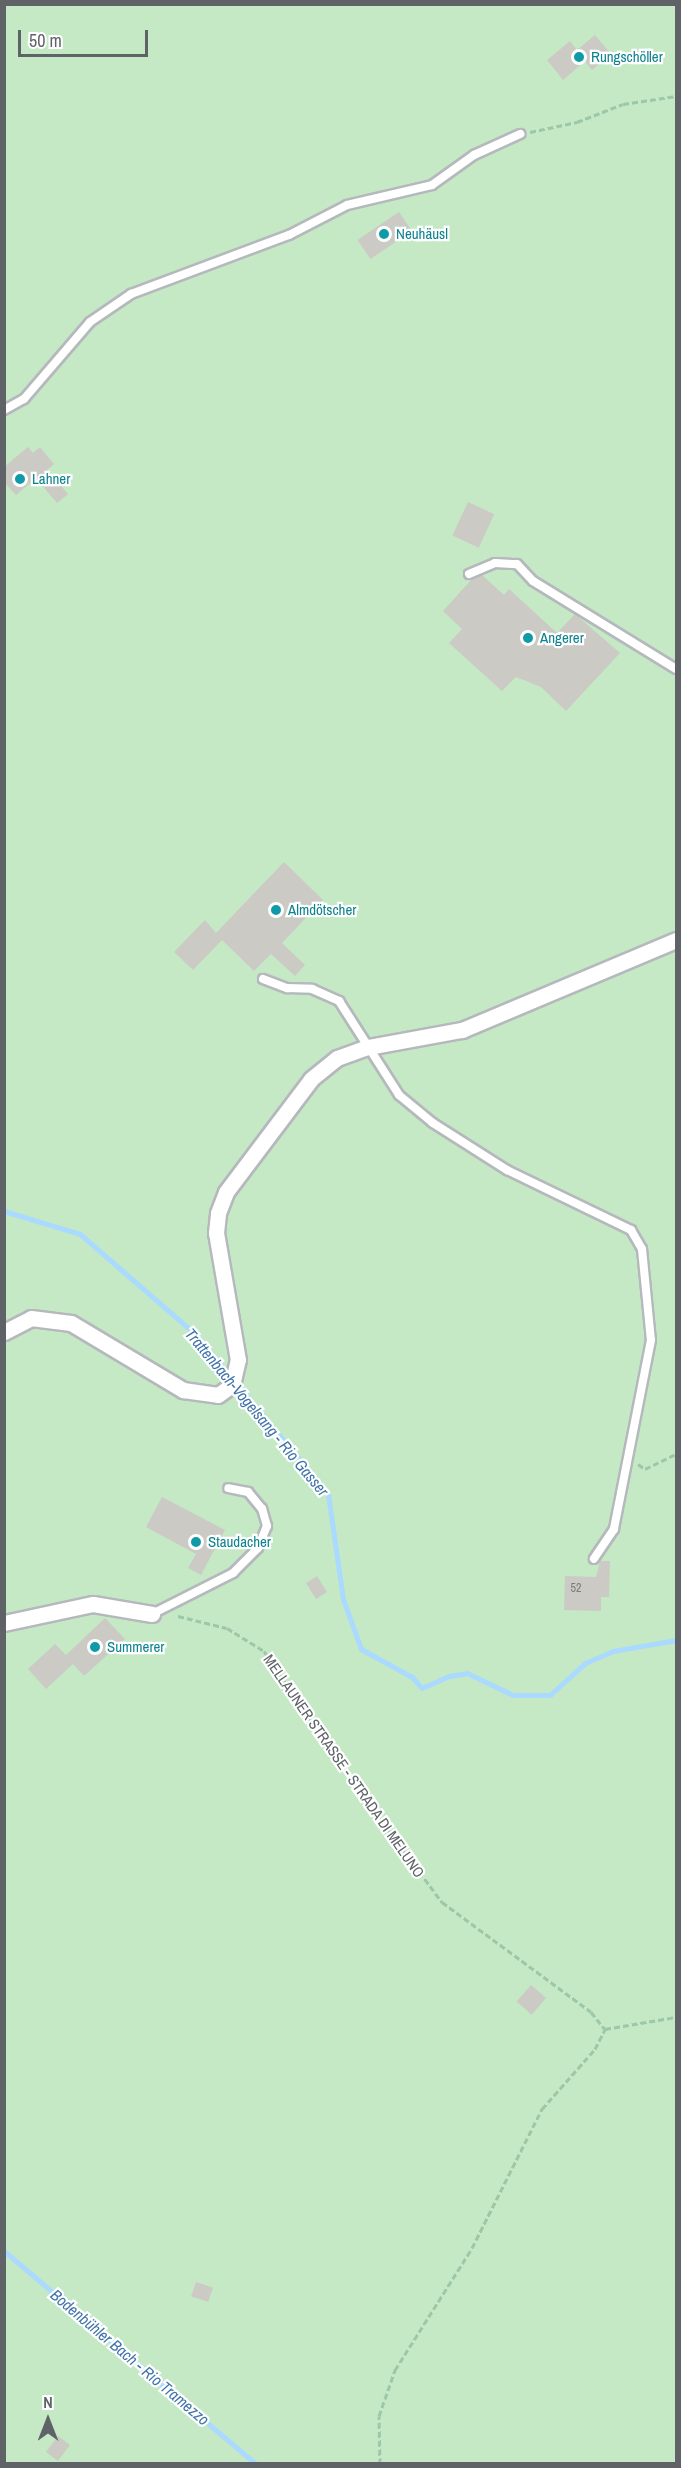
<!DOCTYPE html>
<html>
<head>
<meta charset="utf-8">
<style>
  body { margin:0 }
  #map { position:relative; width:681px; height:2468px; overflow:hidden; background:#f1efe8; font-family:"Archivo Narrow",sans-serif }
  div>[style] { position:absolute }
  .green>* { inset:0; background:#c5e8c5; transform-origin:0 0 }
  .stream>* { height:5px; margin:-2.5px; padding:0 2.5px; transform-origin:2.5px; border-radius:2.5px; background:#aadaff }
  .building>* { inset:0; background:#cccac5; transform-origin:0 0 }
  .path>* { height:3px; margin-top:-1.5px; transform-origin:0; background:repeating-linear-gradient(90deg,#9cc7a9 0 6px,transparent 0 9px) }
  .roads { filter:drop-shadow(2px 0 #b5b8bc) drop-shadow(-2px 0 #b5b8bc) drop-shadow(0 2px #b5b8bc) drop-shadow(0 -2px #b5b8bc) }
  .service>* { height:8px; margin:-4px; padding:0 4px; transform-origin:4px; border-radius:4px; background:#fff }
  .minor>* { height:15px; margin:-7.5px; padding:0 7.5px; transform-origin:7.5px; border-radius:7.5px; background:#fff }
  .dots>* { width:16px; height:16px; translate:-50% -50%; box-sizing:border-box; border:3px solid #fff; border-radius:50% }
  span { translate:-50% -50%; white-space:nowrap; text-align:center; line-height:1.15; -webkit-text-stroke:4.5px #fff; paint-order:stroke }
  .number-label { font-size:12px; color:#7a7d7f }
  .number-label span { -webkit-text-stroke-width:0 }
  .culture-label { font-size:15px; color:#0d838f }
  .left { translate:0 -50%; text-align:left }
  .street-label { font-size:15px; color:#5f6368 }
  .water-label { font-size:16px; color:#4174aa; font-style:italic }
  .frame { position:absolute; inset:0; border:6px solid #5f6368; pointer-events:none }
  .north { position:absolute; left:18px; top:2390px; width:60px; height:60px; -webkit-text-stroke:4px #fff; paint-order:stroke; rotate:0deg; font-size:16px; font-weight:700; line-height:24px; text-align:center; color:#5f6368 }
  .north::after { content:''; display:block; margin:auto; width:21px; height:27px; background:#5f6368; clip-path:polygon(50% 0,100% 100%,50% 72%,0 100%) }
  .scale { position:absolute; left:18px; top:30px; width:130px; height:27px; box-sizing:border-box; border:3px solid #5f6368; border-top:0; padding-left:8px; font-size:18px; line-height:21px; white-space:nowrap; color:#5f6368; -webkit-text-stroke:4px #fff; paint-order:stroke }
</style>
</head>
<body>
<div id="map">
  <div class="green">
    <div style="left:5px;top:5px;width:671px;height:2459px"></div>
  </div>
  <div class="stream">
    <div style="left:4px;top:1211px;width:79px;rotate:16.8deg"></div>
    <div style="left:80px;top:1234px;width:152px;rotate:41deg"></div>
    <div style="left:195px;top:1334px;width:55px;rotate:50.2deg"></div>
    <div style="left:236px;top:1383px;width:144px;rotate:50.3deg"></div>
    <div style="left:328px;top:1494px;width:106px;rotate:81.9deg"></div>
    <div style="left:343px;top:1599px;width:53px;rotate:70.2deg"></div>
    <div style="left:361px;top:1649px;width:58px;rotate:28.8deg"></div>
    <div style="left:412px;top:1677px;width:15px;rotate:48deg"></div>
    <div style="left:422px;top:1688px;width:30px;rotate:-24deg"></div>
    <div style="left:449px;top:1676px;width:18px;rotate:-9deg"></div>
    <div style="left:467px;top:1673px;width:51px;rotate:25.6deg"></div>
    <div style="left:513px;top:1695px;width:37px"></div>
    <div style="left:550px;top:1695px;width:47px;rotate:-42.4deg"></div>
    <div style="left:585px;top:1663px;width:30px;rotate:-23deg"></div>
    <div style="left:613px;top:1651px;width:64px;rotate:-9.9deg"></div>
    <div style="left:4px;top:2251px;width:330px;rotate:40.2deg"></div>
  </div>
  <div class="building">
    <div style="clip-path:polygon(595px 35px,611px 54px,592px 70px,585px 61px,563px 80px,547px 60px,570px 41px,577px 50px)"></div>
    <div style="left:399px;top:212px;width:23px;height:50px;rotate:56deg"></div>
    <div style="clip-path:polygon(28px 447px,33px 453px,40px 447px,54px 464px,47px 470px,68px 494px,57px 503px,36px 478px,16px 495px,4px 482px,4px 467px)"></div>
    <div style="left:468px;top:502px;width:29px;height:37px;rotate:25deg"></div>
    <div style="clip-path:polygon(482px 575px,504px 595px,509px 589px,557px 633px,575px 614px,620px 653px,566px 711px,541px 687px,516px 677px,502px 691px,449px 643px,462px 629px,443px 611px,472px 579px)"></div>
    <div style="clip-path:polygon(284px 862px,323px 900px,282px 943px,305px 965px,295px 976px,271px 954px,254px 971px,222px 940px,193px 970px,174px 952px,205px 920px,216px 933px)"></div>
    <div style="clip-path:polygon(162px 1497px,225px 1530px,201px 1575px,188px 1568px,196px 1554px,146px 1527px)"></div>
    <div style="clip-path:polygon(600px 1561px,610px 1561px,609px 1597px,601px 1597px,601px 1611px,564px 1610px,565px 1576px,596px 1577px)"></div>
    <div style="left:317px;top:1576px;width:19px;height:13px;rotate:58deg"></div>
    <div style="clip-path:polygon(105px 1618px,125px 1639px,84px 1676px,73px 1664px,46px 1689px,28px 1669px,55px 1644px,66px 1655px)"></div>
    <div style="left:531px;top:1985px;width:20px;height:22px;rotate:41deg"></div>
    <div style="left:196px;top:2282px;width:18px;height:15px;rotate:19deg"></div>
    <div style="left:58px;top:2436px;width:15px;height:20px;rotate:37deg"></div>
  </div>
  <div class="path">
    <div style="left:530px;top:132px;width:48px;rotate:-12deg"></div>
    <div style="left:577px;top:122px;width:49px;rotate:-21.4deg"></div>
    <div style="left:623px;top:104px;width:54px;rotate:-8.6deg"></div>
    <div style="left:638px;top:1464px;width:9px;rotate:36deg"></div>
    <div style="left:645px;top:1469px;width:34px;rotate:-26deg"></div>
    <div style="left:178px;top:1616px;width:50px;rotate:13.8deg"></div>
    <div style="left:227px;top:1628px;width:44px;rotate:31.9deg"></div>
    <div style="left:264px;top:1651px;width:135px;rotate:56.2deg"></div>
    <div style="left:339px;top:1763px;width:173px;rotate:53.5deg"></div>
    <div style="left:442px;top:1902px;width:185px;rotate:36.4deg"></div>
    <div style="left:591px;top:2012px;width:22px;rotate:51deg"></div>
    <div style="left:605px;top:2029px;width:72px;rotate:-9.6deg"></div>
    <div style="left:380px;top:2464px;width:48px;rotate:-91.2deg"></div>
    <div style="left:379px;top:2416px;width:49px;rotate:-70.8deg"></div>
    <div style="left:395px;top:2370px;width:144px;rotate:-57.7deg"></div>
    <div style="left:472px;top:2248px;width:156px;rotate:-63.3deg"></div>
    <div style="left:542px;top:2109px;width:80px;rotate:-48.5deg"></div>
    <div style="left:595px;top:2049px;width:22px;rotate:-63deg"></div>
  </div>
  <div class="roads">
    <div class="service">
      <div style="left:4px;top:410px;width:23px;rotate:-29deg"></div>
      <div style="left:24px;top:399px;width:101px;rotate:-49.4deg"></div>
      <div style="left:90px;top:322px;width:50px;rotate:-34.3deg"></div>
      <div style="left:131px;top:294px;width:169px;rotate:-20.5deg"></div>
      <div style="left:289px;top:235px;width:65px;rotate:-27.3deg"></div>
      <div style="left:347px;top:205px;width:87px;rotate:-13.2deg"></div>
      <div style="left:432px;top:185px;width:52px;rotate:-35.5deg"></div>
      <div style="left:474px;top:155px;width:51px;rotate:-24.5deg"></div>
      <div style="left:469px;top:574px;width:28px;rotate:-23deg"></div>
      <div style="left:495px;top:563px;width:22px;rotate:3deg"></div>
      <div style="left:517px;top:564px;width:23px;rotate:47deg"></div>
      <div style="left:533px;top:581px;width:168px;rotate:31.6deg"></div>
      <div style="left:263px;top:979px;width:26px;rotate:21deg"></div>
      <div style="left:287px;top:988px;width:25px;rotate:2deg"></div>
      <div style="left:312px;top:989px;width:30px;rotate:24deg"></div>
      <div style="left:339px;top:1001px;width:112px;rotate:57.4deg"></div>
      <div style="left:399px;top:1095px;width:44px;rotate:39.5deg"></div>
      <div style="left:433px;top:1123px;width:88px;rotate:32.4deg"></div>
      <div style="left:507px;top:1170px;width:138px;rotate:25.8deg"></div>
      <div style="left:631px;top:1230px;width:22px;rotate:60deg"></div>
      <div style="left:642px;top:1249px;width:91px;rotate:84.4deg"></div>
      <div style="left:651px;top:1340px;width:193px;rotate:101.1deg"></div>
      <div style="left:614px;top:1529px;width:36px;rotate:124deg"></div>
      <div style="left:152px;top:1614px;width:91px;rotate:-26.8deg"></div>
      <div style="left:233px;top:1573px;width:35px;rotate:-45deg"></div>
      <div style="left:258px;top:1548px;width:24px;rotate:-68deg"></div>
      <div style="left:267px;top:1526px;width:18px;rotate:-106deg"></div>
      <div style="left:262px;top:1509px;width:22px;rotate:-129deg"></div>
      <div style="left:248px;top:1492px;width:20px;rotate:-169deg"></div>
    </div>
    <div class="minor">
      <div style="left:4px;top:1332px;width:30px;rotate:-27deg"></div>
      <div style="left:31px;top:1318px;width:40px;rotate:7.1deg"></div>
      <div style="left:71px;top:1323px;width:131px;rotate:30.9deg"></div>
      <div style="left:183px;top:1390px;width:35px;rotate:8deg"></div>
      <div style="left:218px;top:1395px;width:17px;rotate:-36deg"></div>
      <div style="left:232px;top:1385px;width:26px;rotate:-77deg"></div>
      <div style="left:238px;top:1360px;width:129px;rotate:-99.8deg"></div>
      <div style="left:216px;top:1233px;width:20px;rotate:-84deg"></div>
      <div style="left:218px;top:1213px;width:22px;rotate:-69deg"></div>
      <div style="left:226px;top:1192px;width:141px;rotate:-53deg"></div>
      <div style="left:311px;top:1079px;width:33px;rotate:-39deg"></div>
      <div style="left:337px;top:1058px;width:33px;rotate:-20deg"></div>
      <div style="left:368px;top:1047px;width:96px;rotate:-10.3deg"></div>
      <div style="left:462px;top:1030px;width:232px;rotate:-22.8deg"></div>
      <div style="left:4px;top:1623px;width:91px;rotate:-12.1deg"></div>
      <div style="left:93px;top:1604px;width:60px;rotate:9.6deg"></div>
    </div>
  </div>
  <div class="dots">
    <div style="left:579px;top:57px;background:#0f9aa8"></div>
    <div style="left:384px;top:234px;background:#0f9aa8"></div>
    <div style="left:20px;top:479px;background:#0f9aa8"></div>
    <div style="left:528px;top:638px;background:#0f9aa8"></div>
    <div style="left:276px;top:910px;background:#0f9aa8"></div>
    <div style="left:196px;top:1542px;background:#0f9aa8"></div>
    <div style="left:95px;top:1647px;background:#0f9aa8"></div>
  </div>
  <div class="number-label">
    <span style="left:576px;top:1589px">52</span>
  </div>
  <div class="culture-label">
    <span class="left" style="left:591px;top:57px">Rungschöller</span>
    <span class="left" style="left:396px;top:234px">Neuhäusl</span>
    <span class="left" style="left:32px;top:479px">Lahner</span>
    <span class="left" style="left:540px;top:638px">Angerer</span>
    <span class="left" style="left:288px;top:910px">Almdötscher</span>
    <span class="left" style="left:208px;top:1542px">Staudacher</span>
    <span class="left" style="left:107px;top:1647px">Summerer</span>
  </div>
  <div class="street-label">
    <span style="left:344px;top:1766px;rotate:55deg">MELLAUNER STRASSE - STRADA DI MELUNO</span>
  </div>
  <div class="water-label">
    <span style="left:257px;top:1412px;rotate:50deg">Trattenbach-Vogelsang - Rio Gasser</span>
    <span style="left:130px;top:2357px;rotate:40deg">Bodenbühler Bach - Rio Tramezzo</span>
  </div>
  <div class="frame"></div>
  <div class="north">N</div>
  <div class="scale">50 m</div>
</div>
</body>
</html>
